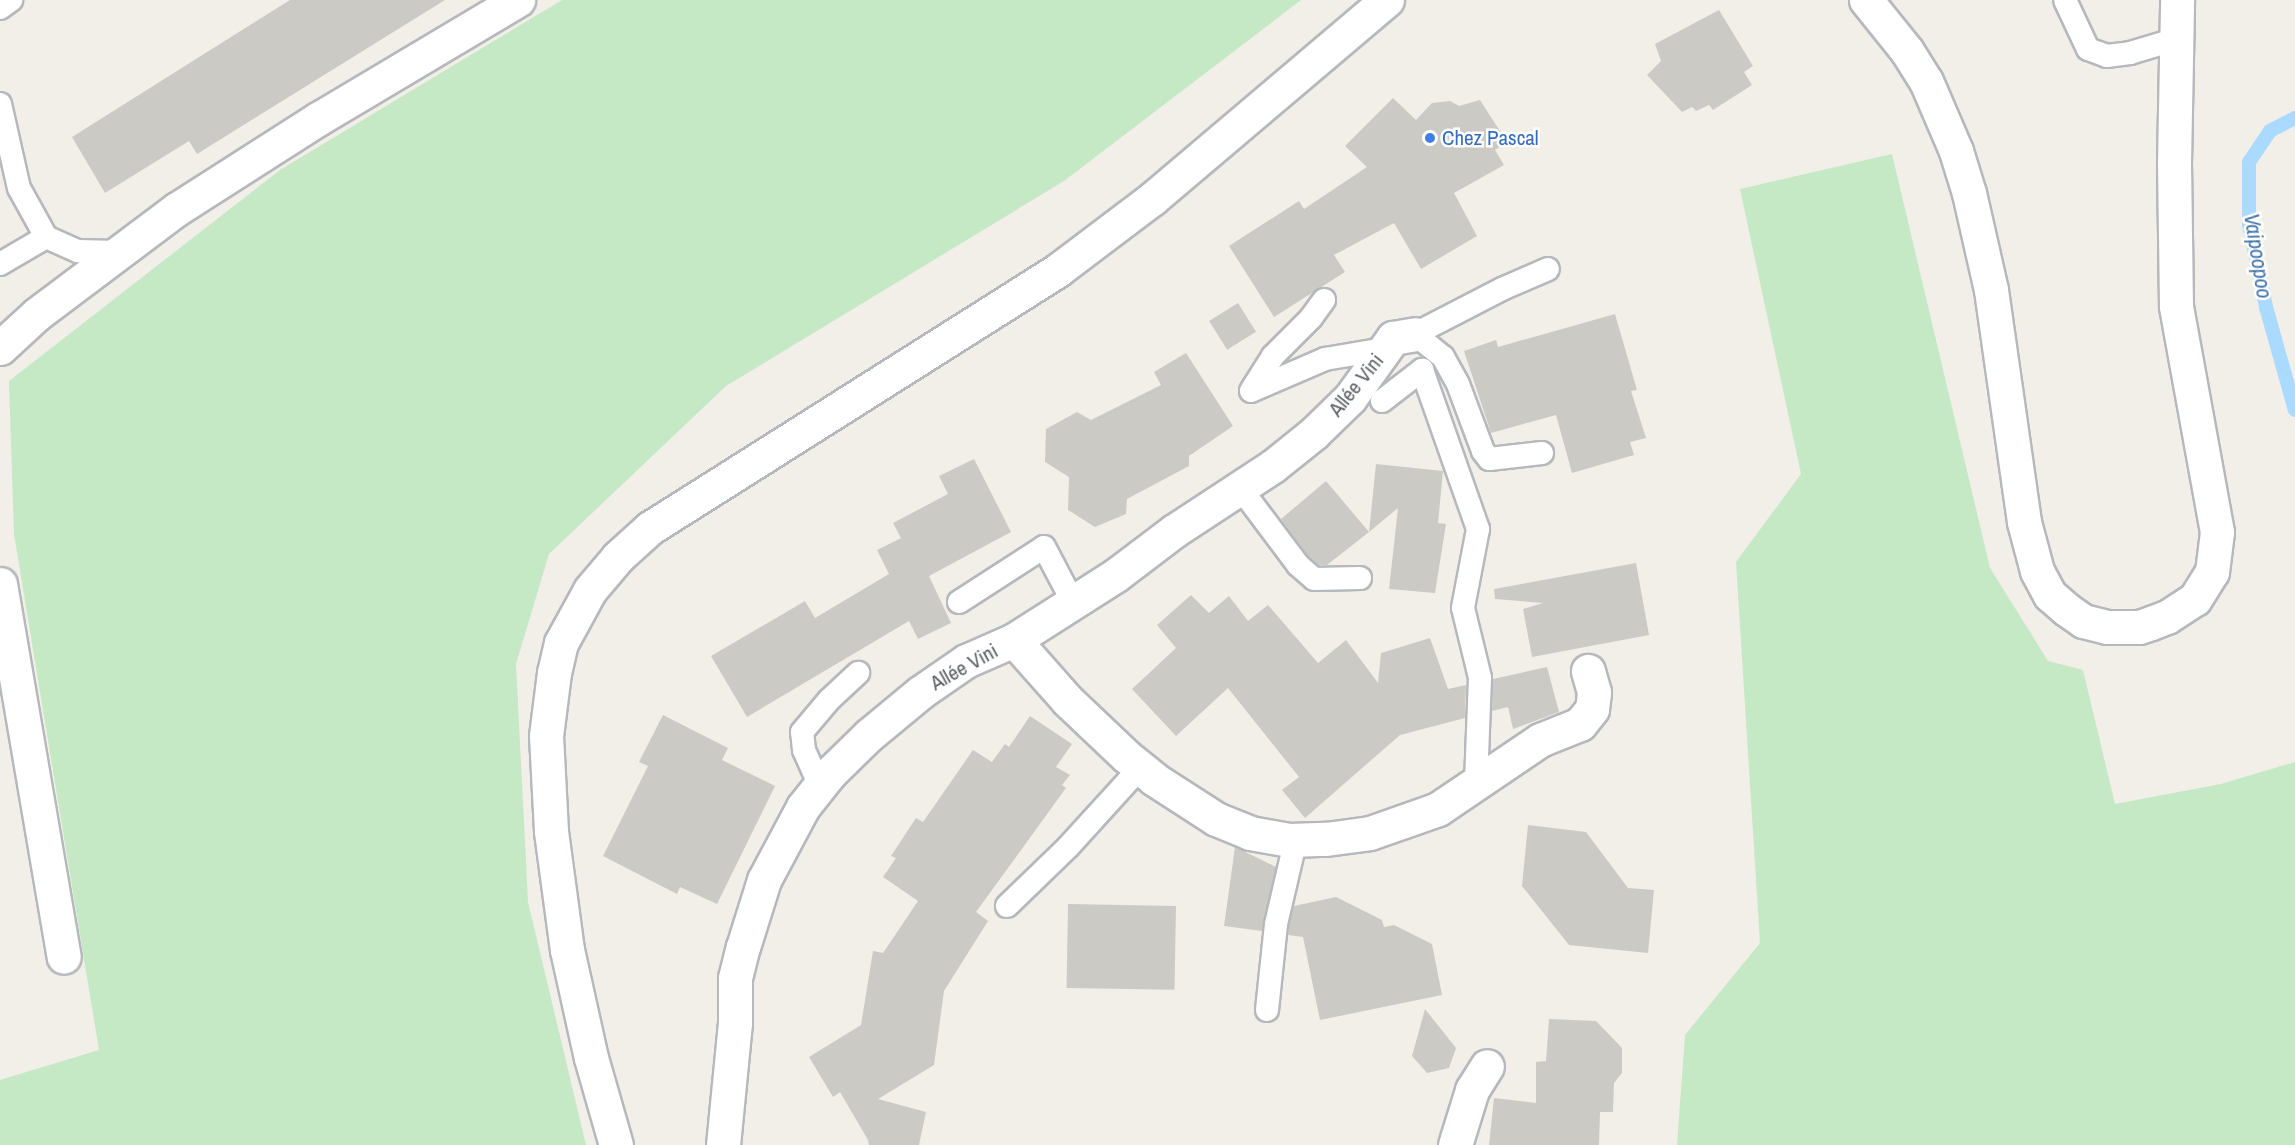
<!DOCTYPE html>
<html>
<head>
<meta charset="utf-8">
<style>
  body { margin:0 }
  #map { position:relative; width:2295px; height:1145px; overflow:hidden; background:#f1efe8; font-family:"Archivo Narrow",sans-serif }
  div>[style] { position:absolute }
  .green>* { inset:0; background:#c5e8c5 }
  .stream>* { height:14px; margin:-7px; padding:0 7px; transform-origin:7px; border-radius:7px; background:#aadaff }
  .building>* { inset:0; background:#cccac5; transform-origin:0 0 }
  .roads { filter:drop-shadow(2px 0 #b5b8bc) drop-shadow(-2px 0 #b5b8bc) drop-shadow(0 2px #b5b8bc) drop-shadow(0 -2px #b5b8bc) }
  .lane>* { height:22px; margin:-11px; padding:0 11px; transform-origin:11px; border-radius:11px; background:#fff }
  .street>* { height:33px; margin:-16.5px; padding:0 16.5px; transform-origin:16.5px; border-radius:16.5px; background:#fff }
  .secondary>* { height:33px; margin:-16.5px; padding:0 16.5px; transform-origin:16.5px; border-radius:16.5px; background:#fff }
  .dots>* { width:16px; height:16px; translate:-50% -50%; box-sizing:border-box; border:3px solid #fff; border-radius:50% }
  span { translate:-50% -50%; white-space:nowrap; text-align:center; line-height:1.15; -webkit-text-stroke:5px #fff; paint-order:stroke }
  .shop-label { font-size:21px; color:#366cbe }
  .left { translate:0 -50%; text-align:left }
  .street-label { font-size:21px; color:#5f6368 }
  .water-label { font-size:22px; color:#4174aa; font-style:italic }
</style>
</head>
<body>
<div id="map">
  <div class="green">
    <div style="clip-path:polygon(562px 0,1301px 0,1064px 181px,726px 386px,549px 554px,516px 664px,528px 902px,586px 1145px,0 1145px,0 1080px,99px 1050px,14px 534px,9px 381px,280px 170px)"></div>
    <div style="clip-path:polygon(1892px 154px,1990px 568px,2048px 661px,2083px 670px,2115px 804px,2221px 784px,2295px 762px,2295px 1145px,1677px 1145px,1685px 1035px,1760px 943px,1736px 562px,1801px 474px,1740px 189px)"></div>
  </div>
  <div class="stream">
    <div style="left:2295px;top:118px;width:28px;rotate:153deg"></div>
    <div style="left:2270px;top:131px;width:37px;rotate:124deg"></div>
    <div style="left:2249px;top:162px;width:62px;rotate:90deg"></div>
    <div style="left:2249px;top:224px;width:85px;rotate:78.4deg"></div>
    <div style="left:2266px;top:307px;width:107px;rotate:74.3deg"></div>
  </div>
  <div class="building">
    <div style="clip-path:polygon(290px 0,445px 0,197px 154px,189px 141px,105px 193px,72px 137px)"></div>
    <div style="clip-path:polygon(1719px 10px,1753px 66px,1744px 72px,1752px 85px,1713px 110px,1709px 105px,1696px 111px,1692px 107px,1682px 112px,1647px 75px,1661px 61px,1655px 44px)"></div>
    <div style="clip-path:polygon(1393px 98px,1416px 120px,1432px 103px,1450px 101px,1459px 106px,1480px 100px,1507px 142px,1495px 150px,1504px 165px,1454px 193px,1477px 236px,1421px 269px,1394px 223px,1334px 255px,1345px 272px,1274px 317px,1229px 246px,1299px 201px,1304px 209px,1367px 167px,1345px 146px)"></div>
    <div style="left:1238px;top:303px;width:34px;height:34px;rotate:58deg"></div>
    <div style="clip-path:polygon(1615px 314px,1637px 390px,1631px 391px,1646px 438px,1630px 442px,1634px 455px,1572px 473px,1556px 415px,1491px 433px,1464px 351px,1496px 340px,1498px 347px)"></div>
    <div style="clip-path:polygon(1186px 353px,1233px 426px,1189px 456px,1189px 466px,1127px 499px,1126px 514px,1095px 527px,1068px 510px,1069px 477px,1045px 462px,1046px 429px,1077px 412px,1091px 420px,1161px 385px,1154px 372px)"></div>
    <div style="clip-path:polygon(974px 459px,1011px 532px,929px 576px,951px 623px,918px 639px,909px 621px,747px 717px,711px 656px,805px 601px,815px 618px,889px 574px,877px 550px,901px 538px,893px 523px,948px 494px,939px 476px)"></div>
    <div style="clip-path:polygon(1376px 464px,1443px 471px,1438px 523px,1446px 524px,1435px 593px,1389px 589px,1398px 508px,1369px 532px)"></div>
    <div style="clip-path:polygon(1326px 481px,1369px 532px,1327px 565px,1319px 565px,1308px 556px,1281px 519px)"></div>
    <div style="clip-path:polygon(1636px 563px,1649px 635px,1532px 657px,1523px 609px,1543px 603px,1495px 599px,1494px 589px)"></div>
    <div style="clip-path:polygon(1191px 595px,1209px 613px,1229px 596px,1248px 621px,1268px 605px,1318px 663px,1346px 640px,1378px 683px,1381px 653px,1430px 638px,1448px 689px,1466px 685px,1465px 718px,1400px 735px,1305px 818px,1282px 790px,1299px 777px,1228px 688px,1176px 736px,1132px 689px,1176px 648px,1157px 625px)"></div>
    <div style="clip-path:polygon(1547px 667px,1559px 712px,1513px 729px,1508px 707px,1492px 711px,1493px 679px)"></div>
    <div style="clip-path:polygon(663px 715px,728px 748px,722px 760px,775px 786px,717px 904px,680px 887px,677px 894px,603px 856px,648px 766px,639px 762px)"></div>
    <div style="clip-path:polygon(1030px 716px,1072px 744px,1056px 767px,1070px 775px,1062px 785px,1066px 788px,976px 912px,988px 921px,944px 991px,934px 1065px,878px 1099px,926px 1112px,919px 1145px,869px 1145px,868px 1140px,840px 1092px,833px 1097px,809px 1057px,861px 1025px,873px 951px,883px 953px,918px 901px,883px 877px,896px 858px,891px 856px,916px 818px,923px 822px,973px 750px,992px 762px,1005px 744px,1009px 747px)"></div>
    <div style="clip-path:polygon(1528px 825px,1586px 832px,1628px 888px,1654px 890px,1648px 953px,1569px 945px,1522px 886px)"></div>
    <div style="clip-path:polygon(1235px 847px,1276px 867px,1262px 931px,1224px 926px)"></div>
    <div style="clip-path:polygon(1336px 897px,1382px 920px,1384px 927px,1394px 925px,1432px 944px,1442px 995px,1320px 1020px,1303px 937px,1288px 935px,1289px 926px,1294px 906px)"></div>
    <div style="left:1068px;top:904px;width:108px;height:84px;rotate:1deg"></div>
    <div style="clip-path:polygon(1425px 1009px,1456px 1048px,1449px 1068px,1427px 1073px,1412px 1056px)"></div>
    <div style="clip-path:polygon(1549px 1019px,1596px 1021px,1622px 1048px,1622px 1073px,1614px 1083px,1613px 1112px,1600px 1112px,1599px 1145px,1489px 1145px,1494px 1098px,1536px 1103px,1536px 1062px,1546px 1061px)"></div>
  </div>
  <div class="roads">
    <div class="lane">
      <div style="left:2065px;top:0;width:54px;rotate:64.9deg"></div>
      <div style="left:2088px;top:49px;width:20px;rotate:20deg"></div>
      <div style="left:2107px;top:56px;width:23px;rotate:-7deg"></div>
      <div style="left:2130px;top:53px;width:49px;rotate:-16.6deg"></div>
      <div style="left:0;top:8px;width:14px;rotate:-36deg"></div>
      <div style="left:0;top:104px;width:86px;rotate:77.3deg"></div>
      <div style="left:19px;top:188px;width:56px;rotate:61.1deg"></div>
      <div style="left:46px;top:237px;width:35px;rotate:24deg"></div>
      <div style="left:78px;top:251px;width:41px;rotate:1.4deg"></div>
      <div style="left:0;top:264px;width:53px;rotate:-30.4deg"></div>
      <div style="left:1324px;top:300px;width:22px;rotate:126deg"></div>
      <div style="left:1311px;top:318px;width:54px;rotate:135deg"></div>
      <div style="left:1273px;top:356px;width:41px;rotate:122.2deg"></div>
      <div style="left:1251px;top:391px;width:81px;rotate:-23.4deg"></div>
      <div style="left:1325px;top:359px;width:61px;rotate:-9.5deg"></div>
      <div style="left:1382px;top:401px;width:51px;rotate:-37.8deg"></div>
      <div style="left:1422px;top:370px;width:169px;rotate:70.6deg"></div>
      <div style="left:1478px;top:529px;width:80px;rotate:100.8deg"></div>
      <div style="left:1463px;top:608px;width:72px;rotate:76.3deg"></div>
      <div style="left:1480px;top:678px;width:105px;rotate:92.2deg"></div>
      <div style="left:1542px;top:453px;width:53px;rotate:173.5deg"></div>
      <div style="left:1489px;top:459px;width:10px;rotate:-127deg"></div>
      <div style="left:1483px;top:451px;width:72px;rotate:-110.5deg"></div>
      <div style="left:1458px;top:384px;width:31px;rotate:-119deg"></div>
      <div style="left:1443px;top:357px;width:36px;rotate:-141deg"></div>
      <div style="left:1415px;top:334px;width:98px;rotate:-27.3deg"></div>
      <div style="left:1502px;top:289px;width:50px;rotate:-23.5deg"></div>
      <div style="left:1241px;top:489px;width:95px;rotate:53.1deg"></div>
      <div style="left:1298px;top:565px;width:21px;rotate:41deg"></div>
      <div style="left:1314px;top:579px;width:46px;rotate:-1.2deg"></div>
      <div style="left:959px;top:602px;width:101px;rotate:-32.9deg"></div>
      <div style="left:1044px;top:547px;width:62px;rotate:62.2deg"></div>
      <div style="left:820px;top:786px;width:39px;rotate:-114deg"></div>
      <div style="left:804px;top:750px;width:18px;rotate:-96deg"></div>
      <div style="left:802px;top:732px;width:42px;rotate:-49.8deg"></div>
      <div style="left:829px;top:700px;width:40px;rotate:-43deg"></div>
      <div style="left:1007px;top:906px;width:85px;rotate:-44deg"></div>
      <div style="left:1068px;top:847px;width:107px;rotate:-47.7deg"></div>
      <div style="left:1267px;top:1010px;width:86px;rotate:-84deg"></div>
      <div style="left:1276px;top:924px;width:87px;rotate:-76.8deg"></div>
    </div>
    <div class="street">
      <div style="left:0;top:348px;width:50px;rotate:-42.6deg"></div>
      <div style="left:37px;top:314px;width:175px;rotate:-36.9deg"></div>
      <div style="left:177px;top:209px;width:167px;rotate:-32.6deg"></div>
      <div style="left:318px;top:119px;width:233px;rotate:-30.8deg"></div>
      <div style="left:0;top:584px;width:378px;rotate:80.3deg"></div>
      <div style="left:1014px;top:640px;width:80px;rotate:48.5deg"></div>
      <div style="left:1067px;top:700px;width:81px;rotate:43.5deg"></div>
      <div style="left:1126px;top:756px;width:36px;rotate:39deg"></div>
      <div style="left:1154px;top:779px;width:74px;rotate:32.8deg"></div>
      <div style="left:1216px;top:819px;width:37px;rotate:22deg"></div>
      <div style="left:1250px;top:833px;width:40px;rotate:10deg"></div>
      <div style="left:1289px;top:840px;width:37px;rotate:-2deg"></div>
      <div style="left:1326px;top:839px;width:44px;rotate:-7.8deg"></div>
      <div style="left:1370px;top:833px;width:72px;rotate:-19.4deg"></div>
      <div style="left:1438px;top:809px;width:123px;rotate:-34.1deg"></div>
      <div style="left:1540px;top:740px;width:43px;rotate:-21.8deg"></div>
      <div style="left:1580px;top:724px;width:19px;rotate:-51deg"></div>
      <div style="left:1592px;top:709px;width:17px;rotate:-83deg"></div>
      <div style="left:1594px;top:692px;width:22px;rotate:-106deg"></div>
      <div style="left:723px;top:1145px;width:123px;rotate:-84.4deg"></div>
      <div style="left:735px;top:1023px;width:45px;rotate:-90deg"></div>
      <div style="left:735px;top:978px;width:32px;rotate:-76deg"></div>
      <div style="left:743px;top:947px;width:70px;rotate:-72.6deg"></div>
      <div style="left:764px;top:880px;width:83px;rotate:-61.9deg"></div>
      <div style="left:803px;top:807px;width:43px;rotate:-51.5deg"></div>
      <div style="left:830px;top:773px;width:54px;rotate:-44.3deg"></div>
      <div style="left:869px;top:735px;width:67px;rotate:-39.6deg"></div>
      <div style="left:921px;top:692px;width:55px;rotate:-34.6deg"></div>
      <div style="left:966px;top:661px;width:52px;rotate:-23.6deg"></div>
      <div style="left:1014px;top:640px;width:121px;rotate:-32.5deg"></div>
      <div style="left:1116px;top:575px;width:73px;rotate:-37.2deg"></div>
      <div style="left:1174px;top:531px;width:118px;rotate:-33.3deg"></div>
      <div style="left:1273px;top:466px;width:53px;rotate:-38.8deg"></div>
      <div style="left:1314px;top:433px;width:50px;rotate:-44.2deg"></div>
      <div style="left:1350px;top:398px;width:74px;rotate:-54.4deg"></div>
      <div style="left:1393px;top:338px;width:22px;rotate:-10deg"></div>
      <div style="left:1455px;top:1145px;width:58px;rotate:-72.8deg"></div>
      <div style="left:1472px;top:1090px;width:28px;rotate:-58deg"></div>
    </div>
    <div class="secondary">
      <div style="left:1866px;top:0;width:65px;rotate:51.2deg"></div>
      <div style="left:1907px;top:51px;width:36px;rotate:58deg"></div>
      <div style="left:1926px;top:81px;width:76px;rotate:66.8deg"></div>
      <div style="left:1956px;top:151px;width:44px;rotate:72.8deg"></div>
      <div style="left:1969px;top:193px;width:99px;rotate:77.2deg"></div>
      <div style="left:1991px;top:290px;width:234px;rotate:81.9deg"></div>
      <div style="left:2024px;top:522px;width:51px;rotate:75.1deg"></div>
      <div style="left:2037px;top:571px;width:27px;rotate:62deg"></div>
      <div style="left:2050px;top:595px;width:21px;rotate:41deg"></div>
      <div style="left:2066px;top:609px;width:21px;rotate:35deg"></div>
      <div style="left:2083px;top:621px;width:25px;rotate:14deg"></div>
      <div style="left:2107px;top:627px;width:32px"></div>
      <div style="left:2139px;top:627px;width:13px;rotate:-18deg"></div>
      <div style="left:2151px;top:623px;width:17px;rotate:-21deg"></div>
      <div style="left:2167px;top:617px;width:33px;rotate:-33deg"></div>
      <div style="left:2195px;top:599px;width:32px;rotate:-58deg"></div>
      <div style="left:2212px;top:572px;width:40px;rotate:-82.9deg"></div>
      <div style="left:2217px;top:532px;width:230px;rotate:-100.3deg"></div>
      <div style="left:2176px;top:306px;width:143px;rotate:-90.8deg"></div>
      <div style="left:2174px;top:163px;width:163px;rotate:-88.9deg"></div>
      <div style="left:616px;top:1145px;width:91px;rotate:-106deg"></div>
      <div style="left:591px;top:1058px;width:111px;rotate:-102.5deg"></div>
      <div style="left:567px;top:950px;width:120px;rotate:-97.7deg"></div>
      <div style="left:551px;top:831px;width:95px;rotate:-93deg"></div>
      <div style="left:546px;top:736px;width:64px;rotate:-82.8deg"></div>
      <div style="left:554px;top:673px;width:31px;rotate:-77deg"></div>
      <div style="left:561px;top:643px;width:60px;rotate:-61.3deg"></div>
      <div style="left:590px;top:590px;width:43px;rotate:-49.7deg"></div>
      <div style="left:618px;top:557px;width:43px;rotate:-42.2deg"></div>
      <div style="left:650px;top:528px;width:483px;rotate:-32.3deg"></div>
      <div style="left:1058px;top:270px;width:118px;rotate:-37.1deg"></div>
      <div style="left:1152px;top:199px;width:308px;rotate:-40.3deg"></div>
    </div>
  </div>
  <div class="dots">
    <div style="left:1430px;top:138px;background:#3f7fe0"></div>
  </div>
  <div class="shop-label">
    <span class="left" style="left:1442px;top:138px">Chez Pascal</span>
  </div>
  <div class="street-label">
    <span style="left:1356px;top:385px;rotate:-51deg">Allée Vini</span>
    <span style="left:964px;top:667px;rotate:-29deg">Allée Vini</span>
  </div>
  <div class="water-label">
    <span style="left:2258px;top:256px;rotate:81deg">Vaipoopoo</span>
  </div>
</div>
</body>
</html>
